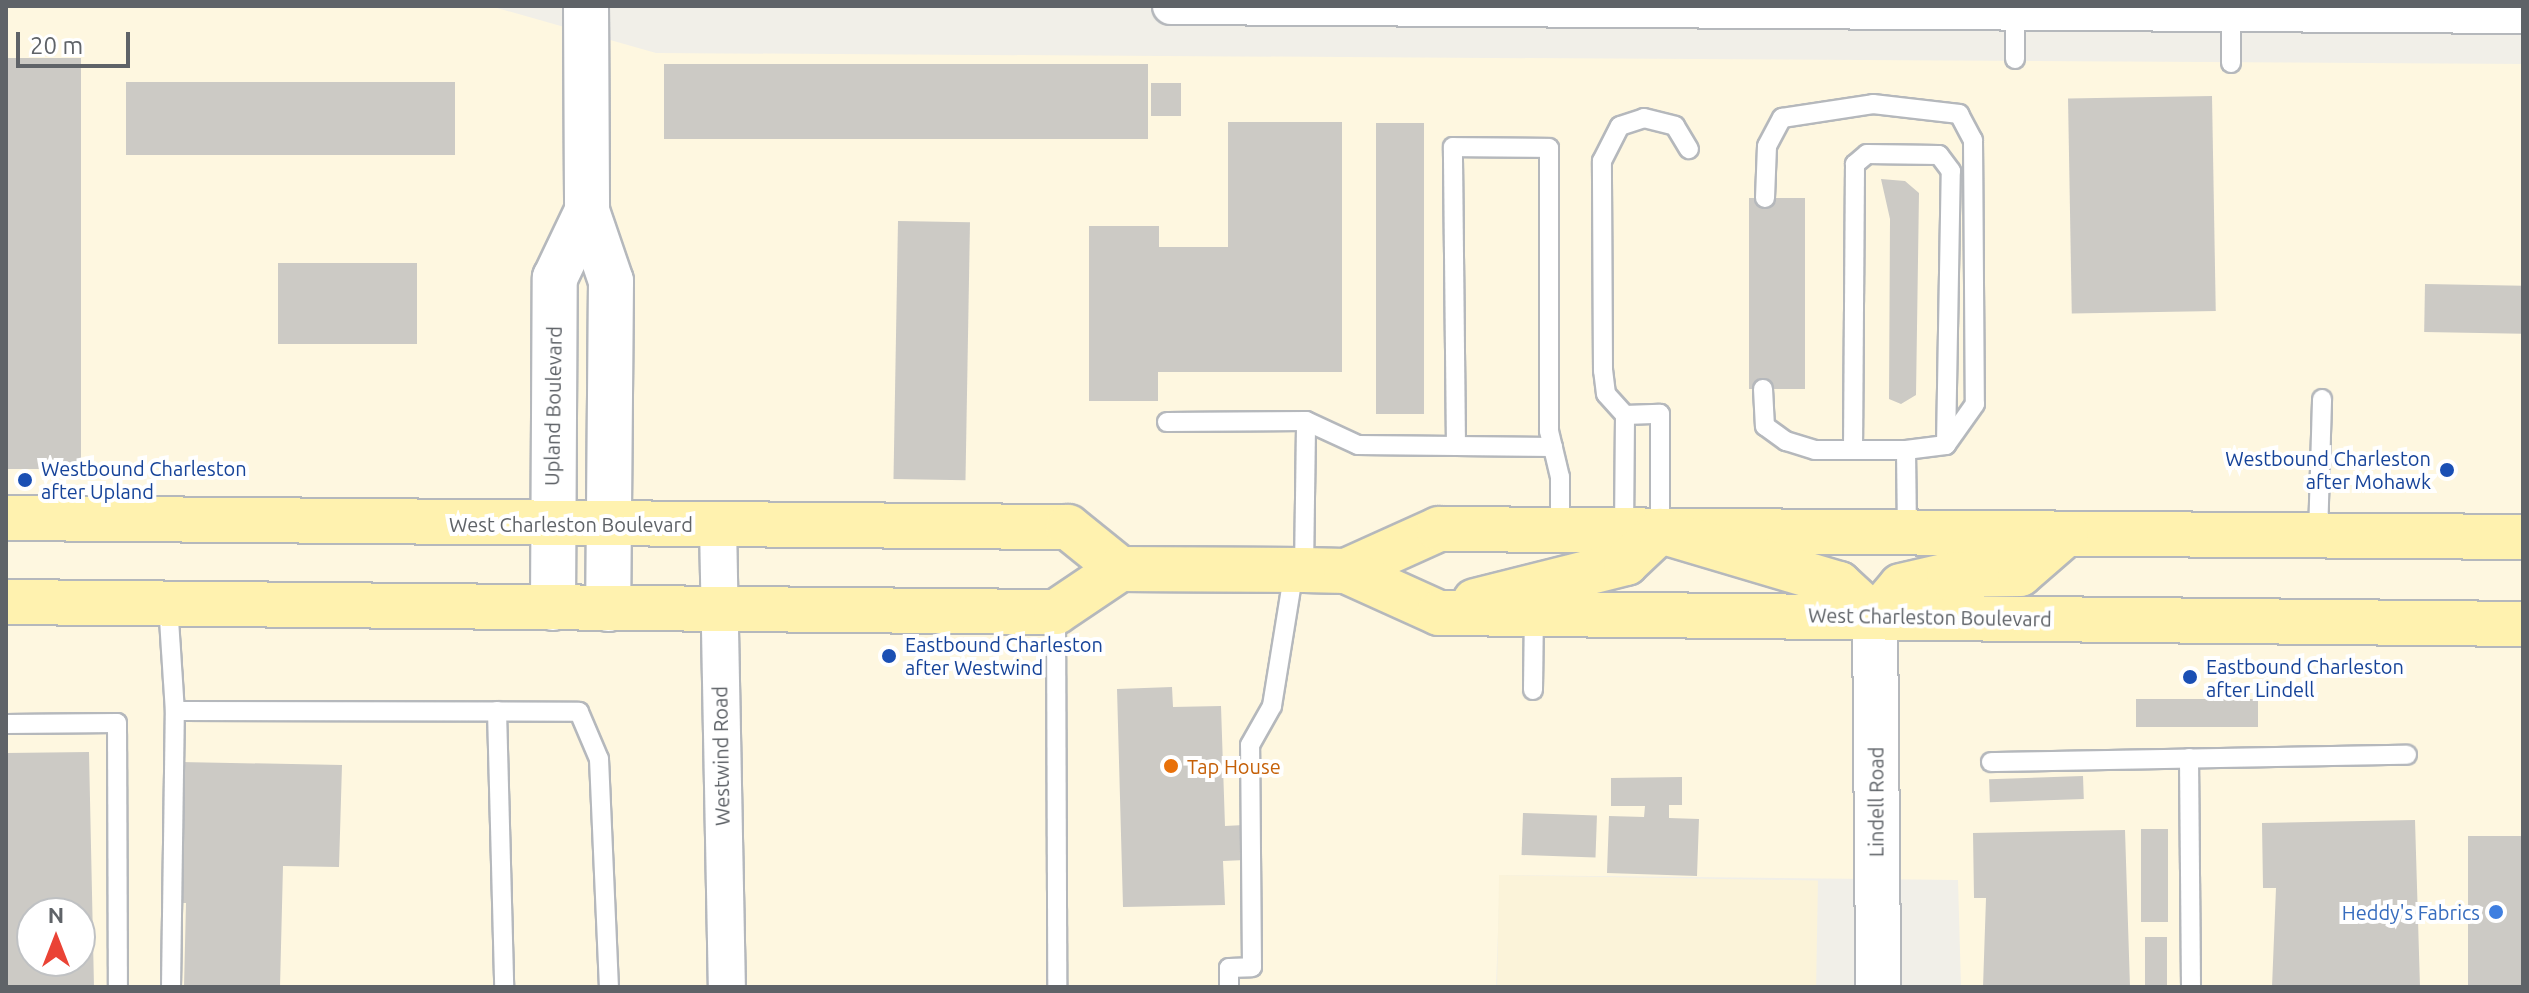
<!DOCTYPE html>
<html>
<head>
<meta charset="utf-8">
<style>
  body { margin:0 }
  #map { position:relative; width:2529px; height:993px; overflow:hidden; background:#f1efe8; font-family:Ubuntu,sans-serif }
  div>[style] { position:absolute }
  .commercial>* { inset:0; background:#fef7e0 }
  .sand>* { inset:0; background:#fbf3d9; transform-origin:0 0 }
  .building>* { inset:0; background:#cccac5; transform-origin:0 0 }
  .roads { filter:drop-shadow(2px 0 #b5b8bc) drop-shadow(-2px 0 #b5b8bc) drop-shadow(0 2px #b5b8bc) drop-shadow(0 -2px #b5b8bc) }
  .service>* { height:18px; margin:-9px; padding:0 9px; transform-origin:9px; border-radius:9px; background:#fff }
  .minor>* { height:36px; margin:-18px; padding:0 18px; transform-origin:18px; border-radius:18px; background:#fff }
  .tertiary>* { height:44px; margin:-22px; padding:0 22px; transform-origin:22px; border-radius:22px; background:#fff }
  .primary>* { height:44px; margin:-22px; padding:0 22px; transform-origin:22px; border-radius:22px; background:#fff2af }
  .dots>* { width:22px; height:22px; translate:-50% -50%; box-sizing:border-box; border:4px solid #fff; border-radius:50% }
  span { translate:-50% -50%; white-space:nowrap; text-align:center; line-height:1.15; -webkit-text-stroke:8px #fff; paint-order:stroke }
  .street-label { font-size:20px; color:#5f6368 }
  .transit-label { font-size:20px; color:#164399 }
  .right { translate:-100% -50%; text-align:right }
  .left { translate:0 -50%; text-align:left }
  .food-label { font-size:20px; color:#c56008 }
  .shop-label { font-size:20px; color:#366cbe }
  .frame { position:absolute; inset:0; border:8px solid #5f6368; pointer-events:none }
  .north { position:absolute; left:16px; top:897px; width:80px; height:80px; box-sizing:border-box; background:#fff; border:2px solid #bfc1c3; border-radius:50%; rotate:0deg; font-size:22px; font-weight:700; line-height:32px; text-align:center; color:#5f6368 }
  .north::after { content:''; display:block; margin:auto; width:28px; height:36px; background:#ea4335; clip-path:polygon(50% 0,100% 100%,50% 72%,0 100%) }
  .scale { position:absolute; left:16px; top:32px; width:114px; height:36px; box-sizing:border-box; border:4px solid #5f6368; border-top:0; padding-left:10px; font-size:24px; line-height:28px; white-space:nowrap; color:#5f6368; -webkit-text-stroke:6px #fff; paint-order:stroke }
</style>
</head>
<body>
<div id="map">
  <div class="commercial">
    <div style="clip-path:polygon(evenodd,6px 6px,490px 6px,656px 53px,2523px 64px,2523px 987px,1961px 987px,1958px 880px,1500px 875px,1496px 987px,6px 987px,6px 6px,32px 913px,80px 913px,80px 961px,32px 961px,32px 913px)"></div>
  </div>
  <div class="sand">
    <div style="left:1499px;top:875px;width:319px;height:112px;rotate:1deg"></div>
  </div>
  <div class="building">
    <div style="left:6px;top:58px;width:75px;height:411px"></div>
    <div style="left:664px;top:64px;width:484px;height:75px"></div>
    <div style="left:126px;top:82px;width:329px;height:73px"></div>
    <div style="left:1151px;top:83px;width:30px;height:33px"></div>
    <div style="left:2212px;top:96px;width:215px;height:144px;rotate:89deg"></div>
    <div style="clip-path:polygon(1228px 122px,1342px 122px,1342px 372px,1158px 372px,1158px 401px,1089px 401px,1089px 226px,1159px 226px,1159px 247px,1228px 247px)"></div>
    <div style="left:1376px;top:123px;width:48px;height:291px"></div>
    <div style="clip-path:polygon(1881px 179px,1905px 181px,1919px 193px,1916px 395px,1901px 404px,1889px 399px,1890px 219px)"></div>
    <div style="left:1749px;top:198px;width:56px;height:191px"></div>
    <div style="left:898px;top:221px;width:72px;height:258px;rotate:1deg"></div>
    <div style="left:417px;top:263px;width:81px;height:139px;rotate:90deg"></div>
    <div style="left:2425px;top:284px;width:98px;height:48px;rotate:1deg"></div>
    <div style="clip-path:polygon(1172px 687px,1173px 707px,1221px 706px,1225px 826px,1244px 825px,1245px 860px,1223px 861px,1225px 905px,1123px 907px,1117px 689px)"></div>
    <div style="left:2258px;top:699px;width:28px;height:122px;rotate:90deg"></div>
    <div style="clip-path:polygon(evenodd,89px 752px,94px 987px,6px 987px,6px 753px,89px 752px,32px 913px,80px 913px,80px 961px,32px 961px,32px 913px)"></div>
    <div style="clip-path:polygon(180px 762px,342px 765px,339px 867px,283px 866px,280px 987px,184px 987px,186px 903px,177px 903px)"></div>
    <div style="left:2083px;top:776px;width:23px;height:94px;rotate:88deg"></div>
    <div style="clip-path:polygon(1682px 777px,1682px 805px,1669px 805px,1669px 818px,1699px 819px,1697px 876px,1607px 873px,1609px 816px,1644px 817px,1645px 806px,1611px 806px,1611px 778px)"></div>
    <div style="left:1523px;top:813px;width:74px;height:42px;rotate:2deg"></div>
    <div style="clip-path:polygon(2415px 820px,2420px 987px,2272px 987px,2276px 888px,2263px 888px,2262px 823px)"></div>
    <div style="left:2141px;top:829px;width:27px;height:93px"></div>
    <div style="clip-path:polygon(2125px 830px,2130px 987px,1983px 987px,1986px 898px,1974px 898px,1973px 833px)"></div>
    <div style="left:2523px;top:836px;width:151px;height:55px;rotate:90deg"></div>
    <div style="left:2145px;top:937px;width:22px;height:50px"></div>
  </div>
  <div class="roads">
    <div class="service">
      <div style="left:2015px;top:11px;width:48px;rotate:90deg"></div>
      <div style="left:2231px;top:13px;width:50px;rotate:90deg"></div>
      <div style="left:1765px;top:198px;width:52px;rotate:-87.8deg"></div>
      <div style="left:1767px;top:146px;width:32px;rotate:-62deg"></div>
      <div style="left:1782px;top:118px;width:92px;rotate:-8.7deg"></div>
      <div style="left:1873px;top:104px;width:87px;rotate:6.6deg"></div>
      <div style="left:1959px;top:114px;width:30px;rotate:62deg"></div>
      <div style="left:1973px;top:140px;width:264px;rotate:89.6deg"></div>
      <div style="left:1975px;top:404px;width:50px;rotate:125.3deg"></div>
      <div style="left:1763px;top:389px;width:37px;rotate:87deg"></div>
      <div style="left:1765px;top:426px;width:26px;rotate:36deg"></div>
      <div style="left:1786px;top:441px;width:30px;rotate:17deg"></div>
      <div style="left:1815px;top:450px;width:91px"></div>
      <div style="left:1906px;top:450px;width:40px;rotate:-7.1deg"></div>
      <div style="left:1946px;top:445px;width:274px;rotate:-89deg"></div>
      <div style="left:1951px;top:171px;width:20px;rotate:-127deg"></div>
      <div style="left:1939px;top:155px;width:72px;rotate:-179.2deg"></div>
      <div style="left:1867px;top:154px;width:16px;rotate:140deg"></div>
      <div style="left:1855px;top:164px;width:285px;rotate:90.4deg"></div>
      <div style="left:1625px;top:415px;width:35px;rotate:-2deg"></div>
      <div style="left:1660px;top:414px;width:117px;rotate:90deg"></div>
      <div style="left:1167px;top:422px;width:139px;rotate:-0.4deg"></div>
      <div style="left:1306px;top:421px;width:57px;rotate:24.8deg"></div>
      <div style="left:1358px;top:445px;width:195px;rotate:0.6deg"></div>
      <div style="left:1456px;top:446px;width:299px;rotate:-90.6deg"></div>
      <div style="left:1453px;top:147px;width:96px;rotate:0.6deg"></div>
      <div style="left:1549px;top:148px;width:283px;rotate:90deg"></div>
      <div style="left:1549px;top:431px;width:47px;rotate:76.6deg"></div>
      <div style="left:1560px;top:477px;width:53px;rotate:90deg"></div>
      <div style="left:1906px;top:450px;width:82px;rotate:89.3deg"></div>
      <div style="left:1624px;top:531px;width:116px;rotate:-89.5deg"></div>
      <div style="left:1625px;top:415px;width:28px;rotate:-132deg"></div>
      <div style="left:1606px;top:394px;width:23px;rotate:-97deg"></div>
      <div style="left:1603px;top:371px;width:210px;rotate:-90.3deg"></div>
      <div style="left:1602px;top:161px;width:39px;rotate:-63deg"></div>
      <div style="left:1620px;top:126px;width:25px;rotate:-18deg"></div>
      <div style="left:1644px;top:118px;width:32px;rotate:14deg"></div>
      <div style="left:1675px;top:126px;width:27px;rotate:59deg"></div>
      <div style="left:2318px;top:536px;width:137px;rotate:-88.3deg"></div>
      <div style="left:1304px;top:570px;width:149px;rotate:-89.2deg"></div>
      <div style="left:168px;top:604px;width:107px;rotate:86.3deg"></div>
      <div style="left:175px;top:711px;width:404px;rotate:0.1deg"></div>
      <div style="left:579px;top:712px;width:51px;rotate:66.9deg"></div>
      <div style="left:599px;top:759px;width:228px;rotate:87.5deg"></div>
      <div style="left:1056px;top:612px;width:375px;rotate:89.8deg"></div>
      <div style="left:1533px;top:690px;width:77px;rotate:-89.3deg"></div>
      <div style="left:497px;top:711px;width:276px;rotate:88.5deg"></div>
      <div style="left:6px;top:724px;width:111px;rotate:-0.5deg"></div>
      <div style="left:117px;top:723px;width:264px;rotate:89.8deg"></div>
      <div style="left:2189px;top:758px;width:229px;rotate:89.5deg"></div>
      <div style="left:1991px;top:762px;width:416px;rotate:-1deg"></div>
      <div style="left:171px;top:987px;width:276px;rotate:-89.2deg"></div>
      <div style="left:1229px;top:987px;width:19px;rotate:-90deg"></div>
      <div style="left:1229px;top:968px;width:23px;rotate:-2deg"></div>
      <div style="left:1252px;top:967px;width:222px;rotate:-90.5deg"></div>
      <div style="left:1250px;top:745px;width:45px;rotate:-60.6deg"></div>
      <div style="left:1272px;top:706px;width:138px;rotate:-80.8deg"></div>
    </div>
    <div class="minor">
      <div style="left:1171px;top:6px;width:1352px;rotate:0.38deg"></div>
      <div style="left:718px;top:525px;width:462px;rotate:88.9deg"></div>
    </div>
    <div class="tertiary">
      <div style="left:586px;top:6px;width:205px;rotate:89.7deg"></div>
      <div style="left:587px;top:211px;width:74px;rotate:71.1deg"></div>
      <div style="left:611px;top:281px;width:328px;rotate:90.5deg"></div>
      <div style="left:553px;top:608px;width:330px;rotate:-89.7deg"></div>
      <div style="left:555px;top:278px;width:74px;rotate:-64.5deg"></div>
      <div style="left:1875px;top:617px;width:370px;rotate:89.5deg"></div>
    </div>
    <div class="primary">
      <div style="left:6px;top:518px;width:1062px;rotate:0.49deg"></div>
      <div style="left:1068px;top:527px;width:67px;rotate:38.9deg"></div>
      <div style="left:1346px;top:571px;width:102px;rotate:-24.3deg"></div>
      <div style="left:1439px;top:529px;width:1084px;rotate:0.42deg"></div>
      <div style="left:1475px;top:601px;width:156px;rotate:-14.1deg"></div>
      <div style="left:1626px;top:563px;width:47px;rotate:-43.3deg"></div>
      <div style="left:1660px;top:531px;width:187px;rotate:16.5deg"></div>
      <div style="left:1839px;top:584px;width:49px;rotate:42.5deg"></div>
      <div style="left:6px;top:602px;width:1050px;rotate:0.55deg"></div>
      <div style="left:1056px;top:612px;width:77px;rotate:-33.9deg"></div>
      <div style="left:1120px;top:569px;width:184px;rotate:0.3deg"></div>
      <div style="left:1304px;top:570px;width:42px;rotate:1.4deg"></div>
      <div style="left:1346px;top:571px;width:102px;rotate:24.3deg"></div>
      <div style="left:1439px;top:613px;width:1084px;rotate:0.58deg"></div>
      <div style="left:1875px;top:617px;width:40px;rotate:-50deg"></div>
      <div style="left:1901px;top:586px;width:49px;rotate:-12.9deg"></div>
      <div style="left:1949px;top:575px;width:71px;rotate:-0.8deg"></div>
      <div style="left:2020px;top:574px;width:61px;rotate:-41deg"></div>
    </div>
  </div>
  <div class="dots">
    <div style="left:2447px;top:470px;background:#1a4fb4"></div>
    <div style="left:25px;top:480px;background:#1a4fb4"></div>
    <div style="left:889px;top:656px;background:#1a4fb4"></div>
    <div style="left:2190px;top:677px;background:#1a4fb4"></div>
    <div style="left:1171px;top:766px;background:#e8710a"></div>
    <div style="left:2496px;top:912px;background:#3f7fe0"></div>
  </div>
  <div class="street-label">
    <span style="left:553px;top:406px;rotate:-89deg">Upland Boulevard</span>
    <span style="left:571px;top:524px">West Charleston Boulevard</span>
    <span style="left:1930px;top:617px;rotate:1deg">West Charleston Boulevard</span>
    <span style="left:721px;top:756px;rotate:-91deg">Westwind Road</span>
    <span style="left:1876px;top:802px;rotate:-90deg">Lindell Road</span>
  </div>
  <div class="transit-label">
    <span class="right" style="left:2431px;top:470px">Westbound Charleston<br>after Mohawk</span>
    <span class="left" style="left:41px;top:480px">Westbound Charleston<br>after Upland</span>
    <span class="left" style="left:905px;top:656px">Eastbound Charleston<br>after Westwind</span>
    <span class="left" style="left:2206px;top:678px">Eastbound Charleston<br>after Lindell</span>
  </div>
  <div class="food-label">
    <span class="left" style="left:1187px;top:766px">Tap House</span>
  </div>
  <div class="shop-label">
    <span class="right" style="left:2480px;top:912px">Heddy's Fabrics</span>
  </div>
  <div class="frame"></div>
  <div class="north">N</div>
  <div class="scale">20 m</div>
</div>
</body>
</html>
